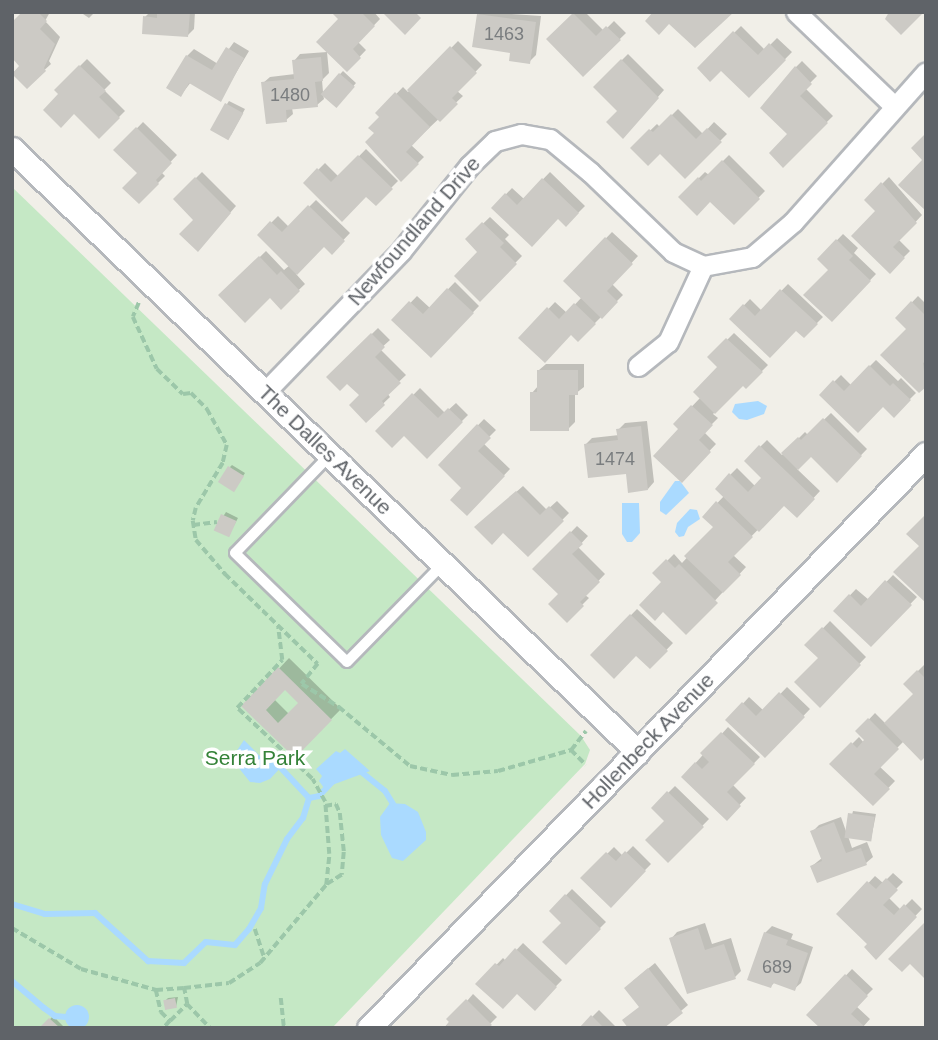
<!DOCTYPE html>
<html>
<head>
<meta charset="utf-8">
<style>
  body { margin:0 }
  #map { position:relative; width:938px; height:1040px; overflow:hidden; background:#f1efe8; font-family:Helvetica,sans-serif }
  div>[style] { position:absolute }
  .green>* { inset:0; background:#c5e8c5 }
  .water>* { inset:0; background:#aadaff }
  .round { border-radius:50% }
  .shadow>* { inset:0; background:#0003 }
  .stream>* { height:6px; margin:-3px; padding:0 3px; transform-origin:3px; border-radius:3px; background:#aadaff }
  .building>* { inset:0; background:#cccac5; transform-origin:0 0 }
  .path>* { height:3.5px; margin-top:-1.75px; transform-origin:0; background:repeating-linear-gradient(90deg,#9cc7a9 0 7px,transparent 0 10.5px) }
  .roads { filter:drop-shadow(2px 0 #b5b8bc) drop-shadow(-2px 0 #b5b8bc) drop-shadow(0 2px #b5b8bc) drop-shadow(0 -2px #b5b8bc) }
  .service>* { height:10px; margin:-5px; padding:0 5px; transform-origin:5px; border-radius:5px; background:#fff }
  .minor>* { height:19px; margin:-9.5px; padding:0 9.5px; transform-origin:9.5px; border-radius:9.5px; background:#fff }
  .tertiary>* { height:23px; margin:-11.5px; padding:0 11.5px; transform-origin:11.5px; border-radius:11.5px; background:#fff }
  span { translate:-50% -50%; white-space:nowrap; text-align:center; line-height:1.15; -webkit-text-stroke:7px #fff; paint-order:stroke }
  .number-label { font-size:18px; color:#7a7d7f }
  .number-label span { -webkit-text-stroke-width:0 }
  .street-label { font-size:21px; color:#5f6368 }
  .park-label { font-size:21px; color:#348238 }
  .frame { position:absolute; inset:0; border:14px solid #5f6368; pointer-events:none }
</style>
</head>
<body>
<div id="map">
  <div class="green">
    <div style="clip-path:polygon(12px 187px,581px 736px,590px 750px,585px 764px,332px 1028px,12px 1028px)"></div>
  </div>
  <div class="water">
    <div style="clip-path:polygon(758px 401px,767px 406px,764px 414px,747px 420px,739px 419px,732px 412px,735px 404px)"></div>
    <div style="clip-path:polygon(675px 481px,680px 481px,689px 493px,666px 515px,660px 511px,660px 502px)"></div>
    <div style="clip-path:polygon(622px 503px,639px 503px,640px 533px,632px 542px,627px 542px,622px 534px)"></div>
    <div style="clip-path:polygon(690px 509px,697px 510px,700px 519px,688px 527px,684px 536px,679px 537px,675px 532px,677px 523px)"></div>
    <div style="clip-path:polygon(244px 740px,267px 763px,276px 754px,285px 763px,270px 779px,260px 783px,250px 782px,234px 762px,234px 755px)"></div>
    <div style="clip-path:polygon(345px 749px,370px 771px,324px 788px,319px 781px,322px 776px,316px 769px,336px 751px,340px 753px)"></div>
    <div style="clip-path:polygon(390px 803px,405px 804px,418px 812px,426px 832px,426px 840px,403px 861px,392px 858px,381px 835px,380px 817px)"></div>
    <div class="round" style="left:65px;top:1005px;width:24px;height:24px"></div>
  </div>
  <div class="shadow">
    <div style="clip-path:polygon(24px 12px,50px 12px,45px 21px,60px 37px,49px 61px,51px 64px,27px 86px,13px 73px,21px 65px)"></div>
    <div style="clip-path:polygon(80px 12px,95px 12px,89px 18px)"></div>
    <div style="clip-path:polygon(150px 12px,195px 12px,194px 29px,188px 35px,145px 17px)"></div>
    <div style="clip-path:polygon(333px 12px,374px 12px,380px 19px,358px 42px,366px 50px,347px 70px,341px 19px)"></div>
    <div style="clip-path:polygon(480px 12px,541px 16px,536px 55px,529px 62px,478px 14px)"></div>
    <div style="clip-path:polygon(576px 12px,585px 12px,604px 31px,614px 21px,626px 33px,584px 74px,549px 39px)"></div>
    <div style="clip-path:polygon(741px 26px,765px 50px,777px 38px,792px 52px,749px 96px,721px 69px,699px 68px)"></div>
    <div style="clip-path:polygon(458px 41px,482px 65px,457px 91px,463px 96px,411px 145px,424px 157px,401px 180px,376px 133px,382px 117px,378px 113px,403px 87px,408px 92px)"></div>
    <div style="clip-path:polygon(234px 42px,249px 51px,220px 100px,191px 82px,181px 95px,187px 56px,194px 49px,218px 64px)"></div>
    <div style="clip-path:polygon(327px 52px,329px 73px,322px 80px,323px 92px,343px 71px,356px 83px,336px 106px,323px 94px,324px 99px,317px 105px,292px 108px,293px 114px,286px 120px,263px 83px,270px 77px,295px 74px,294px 61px,300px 54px)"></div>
    <div style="clip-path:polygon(628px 54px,664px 90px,629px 130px,619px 111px,595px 87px)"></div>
    <div style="clip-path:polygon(87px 59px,111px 83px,104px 90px,125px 111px,99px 137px,56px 90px)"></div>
    <div style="clip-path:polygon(802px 61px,817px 76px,805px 88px,833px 116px,783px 165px,796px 67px)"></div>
    <div style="clip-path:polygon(229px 101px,245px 109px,231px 135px,227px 104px)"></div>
    <div style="clip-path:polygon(678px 109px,703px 134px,714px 122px,727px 134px,685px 176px,660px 152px,632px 148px,657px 124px,660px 127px)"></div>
    <div style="clip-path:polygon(143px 122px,177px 155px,161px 172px,165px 176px,139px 202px,139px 173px,116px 150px)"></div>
    <div style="clip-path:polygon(366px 149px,398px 181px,376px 203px,366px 194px,305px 183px,325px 163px,339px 177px)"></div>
    <div style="clip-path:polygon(729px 155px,765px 191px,734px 223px,710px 200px,680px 197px,705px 172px,709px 175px)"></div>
    <div style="clip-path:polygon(202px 172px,236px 206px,204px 243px,196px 220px,175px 199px)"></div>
    <div style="clip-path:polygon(550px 172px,585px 206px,566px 225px,558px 217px,493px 208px,512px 188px,524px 199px)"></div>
    <div style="clip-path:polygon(889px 177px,922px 215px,899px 240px,910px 251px,890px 271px,878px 211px,866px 200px)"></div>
    <div style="clip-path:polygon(316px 200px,350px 233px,332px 252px,324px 245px,296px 274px,305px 284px,281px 307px,270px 296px,221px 295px,266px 251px,284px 270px,290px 265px,259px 235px,278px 216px,289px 227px)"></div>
    <div style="clip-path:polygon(490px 217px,509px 235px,505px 239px,522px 256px,480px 299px,480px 252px,467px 239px)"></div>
    <div style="clip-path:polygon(612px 232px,638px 256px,612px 284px,623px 295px,578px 340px,571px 333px,521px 338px,555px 302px,567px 313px,582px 297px,565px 281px)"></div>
    <div style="clip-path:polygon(843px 234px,858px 248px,854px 253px,876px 274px,832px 320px,830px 269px,819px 259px)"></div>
    <div style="clip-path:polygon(455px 282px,479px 306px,431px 356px,394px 320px,417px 296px,430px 308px)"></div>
    <div style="clip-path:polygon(788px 284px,823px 317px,804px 336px,796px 328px,731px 319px,750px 299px,762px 311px)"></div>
    <div style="clip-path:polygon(918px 296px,926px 304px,926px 384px,919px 391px,908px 329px,897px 318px)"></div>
    <div style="clip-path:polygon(378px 328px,390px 340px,380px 349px,406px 375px,387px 393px,390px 397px,366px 420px,361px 395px,347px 381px,328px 377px)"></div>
    <div style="clip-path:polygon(734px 333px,768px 365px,746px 387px,743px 383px,713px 414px,718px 418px,704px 432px,716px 444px,682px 480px,681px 429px,675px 424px,701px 397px,720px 367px,710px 357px)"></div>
    <div style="clip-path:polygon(876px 360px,898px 381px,901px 378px,916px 393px,894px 415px,883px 404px,821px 395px,841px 375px,851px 385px)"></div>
    <div style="clip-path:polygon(546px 364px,584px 364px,584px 387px,575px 394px,575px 422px,568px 429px,532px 393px,538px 386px,539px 370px)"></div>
    <div style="clip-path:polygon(420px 388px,445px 413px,456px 403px,468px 415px,427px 456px,404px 434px,378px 431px)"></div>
    <div style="clip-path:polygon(831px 413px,867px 449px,837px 480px,811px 455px,797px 469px,820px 491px,797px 516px,784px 503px,733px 555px,746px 567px,686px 632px,664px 582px,655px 573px,674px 554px,682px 563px,715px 527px,704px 517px,724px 496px,730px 475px,737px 468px,755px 486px,763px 478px,746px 461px,767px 440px,782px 455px,805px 432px,808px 435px)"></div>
    <div style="clip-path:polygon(484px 419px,496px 430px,483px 443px,510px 469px,467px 514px,464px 488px,440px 465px)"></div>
    <div style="clip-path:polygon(647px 421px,654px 482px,648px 489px,585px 445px,592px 438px,619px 435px,618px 430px,625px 423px)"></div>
    <div style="clip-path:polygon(232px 465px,245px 473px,236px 487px,230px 467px)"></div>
    <div style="clip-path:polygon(523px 486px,547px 510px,557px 501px,569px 513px,528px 555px,503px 531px,483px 521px)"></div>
    <div style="clip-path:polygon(226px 512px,238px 518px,230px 533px,215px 529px)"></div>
    <div style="clip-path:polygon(577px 526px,588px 536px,578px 547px,605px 574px,585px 595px,589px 598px,567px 620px,560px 594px,535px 569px)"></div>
    <div style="clip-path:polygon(893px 575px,917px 597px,871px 645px,835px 611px,856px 589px,869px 600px)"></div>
    <div style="clip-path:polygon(637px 609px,673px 643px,650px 667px,636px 654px,592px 655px)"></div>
    <div style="clip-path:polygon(830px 621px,866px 657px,820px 705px,820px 658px,807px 645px)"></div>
    <div style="clip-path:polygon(evenodd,289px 658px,341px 709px,295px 756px,244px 706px,289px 658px,285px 688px,300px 703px,289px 714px,274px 699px,285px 688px)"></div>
    <div style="clip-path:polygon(924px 665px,926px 754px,904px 741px,879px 766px,895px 781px,873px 804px,832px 764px,859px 737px,864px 743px,867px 740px,858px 731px,875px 713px,886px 724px,915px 694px,905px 684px)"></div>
    <div style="clip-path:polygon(787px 687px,810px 709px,765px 756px,728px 720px,749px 697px,764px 711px)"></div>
    <div style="clip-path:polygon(728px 727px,760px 757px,733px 785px,746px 798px,727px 818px,683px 777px)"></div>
    <div style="clip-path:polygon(675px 786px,709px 819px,668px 861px,666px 821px,653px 808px)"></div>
    <div style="clip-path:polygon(853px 811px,876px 814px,871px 839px,848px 836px,852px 848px,867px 842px,873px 857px,866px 863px,812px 866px,822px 858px,812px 832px,819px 825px,841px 817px,847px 834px)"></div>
    <div style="clip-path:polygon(633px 846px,651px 864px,611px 905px,583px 878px,614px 847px,623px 856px)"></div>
    <div style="clip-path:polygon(893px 873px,903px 882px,888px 897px,901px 910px,912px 899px,922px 909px,876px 957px,870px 944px,839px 914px,875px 876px,883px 883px)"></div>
    <div style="clip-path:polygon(572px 889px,606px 922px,566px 962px,563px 923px,551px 911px)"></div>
    <div style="clip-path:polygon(705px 923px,712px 944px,731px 938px,741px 971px,735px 977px,671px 939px,677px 932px)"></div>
    <div style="clip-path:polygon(772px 926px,793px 934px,791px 939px,813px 947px,801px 983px,794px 989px,775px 982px,771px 986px,765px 933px)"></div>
    <div style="clip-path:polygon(523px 943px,562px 980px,535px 1008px,517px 991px,478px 984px,503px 958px,506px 961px)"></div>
    <div style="clip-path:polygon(655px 963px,688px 1005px,661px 1028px,641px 1006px,633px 981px)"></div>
    <div style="clip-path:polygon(852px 969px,873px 989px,856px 1006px,870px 1019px,862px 1028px,809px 1015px)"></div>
    <div style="clip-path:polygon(473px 994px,497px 1017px,486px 1028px,444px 1028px)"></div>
    <div style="clip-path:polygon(178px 997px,176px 1007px,165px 1001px,168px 998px)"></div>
    <div style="clip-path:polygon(599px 1010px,617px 1028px,581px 1028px)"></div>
    <div style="clip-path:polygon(53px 1016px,65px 1028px,42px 1028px)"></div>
  </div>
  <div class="stream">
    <div style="left:281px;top:768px;width:41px;rotate:47deg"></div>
    <div style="left:359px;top:770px;width:33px;rotate:39deg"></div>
    <div style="left:385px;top:791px;width:15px;rotate:58deg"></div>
    <div style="left:309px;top:798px;width:10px;rotate:-11deg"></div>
    <div style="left:319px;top:796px;width:19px;rotate:-47deg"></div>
    <div style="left:12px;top:904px;width:34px;rotate:17deg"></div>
    <div style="left:45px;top:914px;width:50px;rotate:-1.1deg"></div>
    <div style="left:95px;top:913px;width:72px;rotate:42.2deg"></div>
    <div style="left:148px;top:961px;width:36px;rotate:3deg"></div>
    <div style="left:184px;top:963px;width:30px;rotate:-44deg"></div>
    <div style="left:206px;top:942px;width:29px;rotate:6deg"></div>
    <div style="left:235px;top:945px;width:21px;rotate:-49deg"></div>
    <div style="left:249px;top:929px;width:24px;rotate:-60deg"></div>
    <div style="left:261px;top:908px;width:24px;rotate:-81deg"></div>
    <div style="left:265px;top:884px;width:50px;rotate:-63.9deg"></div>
    <div style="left:287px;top:839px;width:26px;rotate:-53deg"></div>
    <div style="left:303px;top:818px;width:21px;rotate:-73deg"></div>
    <div style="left:12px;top:981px;width:42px;rotate:40.2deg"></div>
    <div style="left:44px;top:1008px;width:14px;rotate:36deg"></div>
    <div style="left:55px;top:1016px;width:11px;rotate:5deg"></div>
  </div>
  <div class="building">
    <div style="clip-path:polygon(22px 12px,38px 12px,47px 21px,40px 29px,55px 44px,44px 68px,46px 71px,27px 89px,12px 74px,19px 66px,12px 58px,12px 22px)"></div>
    <div style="clip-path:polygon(157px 12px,190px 12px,188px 37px,142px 34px,143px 16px,157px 18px)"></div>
    <div style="clip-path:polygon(331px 12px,361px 12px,375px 26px,353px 49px,361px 58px,347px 72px,316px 42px,338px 19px)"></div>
    <div style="clip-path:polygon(382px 12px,415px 12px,421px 18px,405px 35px)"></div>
    <div style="clip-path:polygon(653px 12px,734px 12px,695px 48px,669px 24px,659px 35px,645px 21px)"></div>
    <div style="clip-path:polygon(889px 12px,924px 12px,901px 35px,885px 19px)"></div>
    <div style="clip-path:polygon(573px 13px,596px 36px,606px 26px,621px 40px,583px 77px,546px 39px)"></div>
    <div style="clip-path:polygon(477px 14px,536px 22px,530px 64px,509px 61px,510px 53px,472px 47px)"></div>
    <div style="clip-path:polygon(733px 31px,758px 55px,769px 43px,786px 60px,749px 98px,721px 71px,710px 82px,697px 68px)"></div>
    <div style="clip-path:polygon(450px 46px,477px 73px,452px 98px,458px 104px,440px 122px,407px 90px)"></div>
    <div style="clip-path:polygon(226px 47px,244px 58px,221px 102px,189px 83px,181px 97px,166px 88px,186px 55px,212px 70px)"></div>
    <div style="clip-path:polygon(321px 57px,323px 81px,315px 82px,318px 107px,286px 110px,287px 122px,266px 124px,261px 82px,294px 79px,292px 60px)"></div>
    <div style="clip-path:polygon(621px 59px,659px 98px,623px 139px,606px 122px,617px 111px,593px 87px)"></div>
    <div style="clip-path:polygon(79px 65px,106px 91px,99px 97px,120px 118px,99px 139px,74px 114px,61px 128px,43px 110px,58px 94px,54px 90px)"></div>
    <div style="clip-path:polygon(795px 66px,812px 84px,800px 96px,828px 123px,783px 168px,769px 153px,787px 134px,760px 108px)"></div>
    <div style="left:339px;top:73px;width:21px;height:28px;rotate:41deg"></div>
    <div style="clip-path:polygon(395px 92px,430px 127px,406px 152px,419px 164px,401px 182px,365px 142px,374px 133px,368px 128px,379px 117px,375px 113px)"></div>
    <div style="left:225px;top:103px;width:21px;height:31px;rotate:29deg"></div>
    <div style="clip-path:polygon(671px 114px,696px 139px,707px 128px,722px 142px,685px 179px,660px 154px,648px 166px,630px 148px,649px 129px,653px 132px)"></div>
    <div style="clip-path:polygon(136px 127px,172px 163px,156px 180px,159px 184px,139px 204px,122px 188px,137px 173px,113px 150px)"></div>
    <div style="clip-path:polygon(926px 133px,926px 211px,898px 185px,922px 160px,911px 148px)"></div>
    <div style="clip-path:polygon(358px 155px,393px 189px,376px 206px,366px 197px,342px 222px,303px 183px,317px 168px,331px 182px)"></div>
    <div style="clip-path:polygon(722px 160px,760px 199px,734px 225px,710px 202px,697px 216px,678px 197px,698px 177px,701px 181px)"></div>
    <div style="clip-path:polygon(195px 177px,231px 213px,198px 252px,179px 234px,193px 220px,173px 199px)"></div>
    <div style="clip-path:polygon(542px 178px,579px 213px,566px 227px,558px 219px,532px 247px,491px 208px,505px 193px,517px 205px)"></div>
    <div style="clip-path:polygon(881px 182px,917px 223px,893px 247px,905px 258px,890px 274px,851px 236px,875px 211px,864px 200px)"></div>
    <div style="clip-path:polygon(308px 205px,345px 241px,332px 255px,324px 247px,297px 275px,257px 235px,270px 221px,282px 232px)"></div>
    <div style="clip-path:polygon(482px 222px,504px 243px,500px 247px,517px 264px,480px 302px,454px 276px,477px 252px,465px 239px)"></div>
    <div style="clip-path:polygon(605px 237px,633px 264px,607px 291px,618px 302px,602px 319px,563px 281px)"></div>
    <div style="clip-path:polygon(836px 239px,853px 256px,849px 260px,871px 281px,832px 322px,803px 295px,828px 270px,817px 259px)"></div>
    <div style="clip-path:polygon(259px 256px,277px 275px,281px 271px,300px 291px,281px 310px,270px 298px,245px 323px,218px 295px)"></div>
    <div style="clip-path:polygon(447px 288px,474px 313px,431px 358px,391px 320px,409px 301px,423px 314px)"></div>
    <div style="clip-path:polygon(780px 289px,818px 324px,804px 338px,796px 331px,770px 358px,729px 319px,743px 304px,755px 316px)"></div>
    <div style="clip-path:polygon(911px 301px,926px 316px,926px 361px,923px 363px,926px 387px,919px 393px,880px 355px,906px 329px,895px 318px)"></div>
    <div style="clip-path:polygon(574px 303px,596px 324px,578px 342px,571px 335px,545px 363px,518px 338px,547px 307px,559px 319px)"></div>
    <div style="clip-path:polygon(371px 333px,385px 347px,375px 357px,401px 383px,382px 401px,385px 405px,366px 423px,349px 405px,359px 395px,347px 384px,340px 391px,326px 377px)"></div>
    <div style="clip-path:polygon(726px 338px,763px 372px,746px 389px,743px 386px,715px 414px,693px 392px,717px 367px,707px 357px)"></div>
    <div style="clip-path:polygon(869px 365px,890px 386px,893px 383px,911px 400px,894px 418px,883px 407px,858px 433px,819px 395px,833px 380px,844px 391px)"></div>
    <div style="clip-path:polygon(537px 370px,578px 370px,578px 395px,569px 395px,569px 431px,530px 431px,530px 392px,537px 392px)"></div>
    <div style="clip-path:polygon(412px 393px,438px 418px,448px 408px,463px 422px,427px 459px,404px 436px,392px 448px,375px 431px)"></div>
    <div style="clip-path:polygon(691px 405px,713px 425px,699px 440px,711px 452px,682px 483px,653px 456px,678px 429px,673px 424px)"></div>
    <div style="clip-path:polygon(823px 418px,862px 456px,837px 483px,811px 457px,798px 470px,781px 453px,798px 437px,801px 440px)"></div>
    <div style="clip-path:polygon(477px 424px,491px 438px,478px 451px,505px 476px,467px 516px,450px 500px,461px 488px,438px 465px)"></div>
    <div style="clip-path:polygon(641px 426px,648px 490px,628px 493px,626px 474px,588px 478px,584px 444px,618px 440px,616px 429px)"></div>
    <div style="clip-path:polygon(759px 445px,815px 499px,797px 518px,784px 506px,759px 532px,715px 489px,729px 473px,748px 492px,761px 478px,744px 461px)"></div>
    <div style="left:228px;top:466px;width:19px;height:19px;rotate:32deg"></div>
    <div style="clip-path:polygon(516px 491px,540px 515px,549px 506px,564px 521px,528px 557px,503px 533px,492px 545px,474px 527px)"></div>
    <div style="clip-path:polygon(716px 501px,753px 537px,728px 562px,741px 575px,723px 593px,684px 556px,713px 527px,702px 517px)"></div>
    <div style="left:221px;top:514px;width:17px;height:18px;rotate:24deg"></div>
    <div style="clip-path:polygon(926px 514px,926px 603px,893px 572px,919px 546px,906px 534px)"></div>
    <div style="clip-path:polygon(570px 531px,583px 544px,572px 554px,600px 582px,580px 602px,584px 606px,567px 623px,548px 604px,558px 594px,532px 569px)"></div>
    <div style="clip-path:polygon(666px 559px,675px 568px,679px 564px,718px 603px,686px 635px,663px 612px,655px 621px,639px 605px,661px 582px,652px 573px)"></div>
    <div style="clip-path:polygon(885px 580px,912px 605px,871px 647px,833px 611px,849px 594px,861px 606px)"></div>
    <div style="clip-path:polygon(630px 614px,668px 651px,650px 669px,636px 656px,614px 679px,590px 655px)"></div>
    <div style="clip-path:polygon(822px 627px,861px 665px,820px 708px,794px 682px,818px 658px,804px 645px)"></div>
    <div style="clip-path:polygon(evenodd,278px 667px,332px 720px,295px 758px,241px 706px,278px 667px,285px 690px,298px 703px,278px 723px,266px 710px,285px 690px)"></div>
    <div style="clip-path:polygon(917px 670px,926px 679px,926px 756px,921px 761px,884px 723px,913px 694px,903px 684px)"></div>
    <div style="clip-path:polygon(779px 692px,805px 717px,765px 758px,725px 720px,742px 702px,756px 716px)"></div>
    <div style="clip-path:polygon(868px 718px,899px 749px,874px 774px,890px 789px,873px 806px,829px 764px,851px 742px,857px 748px,864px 740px,855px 731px)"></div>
    <div style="clip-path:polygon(721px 732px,755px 764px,727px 792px,741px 806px,727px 821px,681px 777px,695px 762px,702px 769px,709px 762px,700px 753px)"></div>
    <div style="clip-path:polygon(667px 791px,704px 827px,668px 863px,645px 840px,664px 821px,651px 808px)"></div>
    <div style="left:848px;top:813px;width:27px;height:25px;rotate:8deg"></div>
    <div style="clip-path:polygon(834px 822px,846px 853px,861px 848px,867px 865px,817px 883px,810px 866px,822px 861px,810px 831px)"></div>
    <div style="clip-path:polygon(625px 851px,646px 871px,611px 908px,580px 878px,606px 852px,616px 861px)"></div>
    <div style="clip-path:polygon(886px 878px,898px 890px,883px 905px,894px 915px,904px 904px,917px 917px,876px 960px,864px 947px,867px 944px,836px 914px,867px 881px,876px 889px)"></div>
    <div style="clip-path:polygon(565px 894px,601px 929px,566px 965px,542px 942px,561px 923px,549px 911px)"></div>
    <div style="clip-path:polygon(926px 921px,926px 980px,910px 964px,902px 972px,888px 959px)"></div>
    <div style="clip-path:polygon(698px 928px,705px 950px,724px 944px,736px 979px,687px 994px,669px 938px)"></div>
    <div style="clip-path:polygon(764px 932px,788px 940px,786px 945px,808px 953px,795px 991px,773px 983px,771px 988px,747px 980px)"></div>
    <div style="clip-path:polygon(515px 948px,557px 987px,535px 1011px,517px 994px,503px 1009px,475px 984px,495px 963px,499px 966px)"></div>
    <div style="clip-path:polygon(648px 968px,683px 1013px,664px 1028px,628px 1028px,622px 1020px,639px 1007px,624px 988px)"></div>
    <div style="clip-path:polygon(845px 974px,868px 996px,851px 1014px,866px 1028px,820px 1028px,806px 1015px)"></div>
    <div style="left:175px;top:998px;width:10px;height:12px;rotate:79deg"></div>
    <div style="clip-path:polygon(466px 999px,492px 1025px,488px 1028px,444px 1028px,449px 1022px,446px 1019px)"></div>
    <div style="clip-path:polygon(591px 1015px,604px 1028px,579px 1028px)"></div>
    <div style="clip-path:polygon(49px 1018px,60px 1028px,39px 1028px)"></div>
  </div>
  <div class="path">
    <div style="left:139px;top:303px;width:15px;rotate:113deg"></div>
    <div style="left:133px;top:317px;width:57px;rotate:65.2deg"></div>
    <div style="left:157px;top:369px;width:36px;rotate:44deg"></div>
    <div style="left:183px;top:394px;width:8px;rotate:-7deg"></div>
    <div style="left:191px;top:393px;width:23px;rotate:45deg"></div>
    <div style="left:207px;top:409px;width:41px;rotate:60.9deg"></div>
    <div style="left:227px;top:445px;width:18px;rotate:103deg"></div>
    <div style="left:223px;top:463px;width:52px;rotate:121deg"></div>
    <div style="left:196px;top:508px;width:13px;rotate:103deg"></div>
    <div style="left:193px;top:521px;width:19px;rotate:81deg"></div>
    <div style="left:196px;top:540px;width:45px;rotate:49.5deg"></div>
    <div style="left:225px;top:574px;width:129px;rotate:44.1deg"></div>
    <div style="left:318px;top:664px;width:26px;rotate:129deg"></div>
    <div style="left:302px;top:684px;width:44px;rotate:31.9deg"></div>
    <div style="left:339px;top:707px;width:92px;rotate:39.7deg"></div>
    <div style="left:410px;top:766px;width:43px;rotate:12.1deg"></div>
    <div style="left:452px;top:775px;width:46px;rotate:-5deg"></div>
    <div style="left:498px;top:771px;width:76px;rotate:-16deg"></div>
    <div style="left:571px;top:750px;width:21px;rotate:45deg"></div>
    <div style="left:193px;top:525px;width:24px;rotate:-7deg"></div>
    <div style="left:571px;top:750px;width:24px;rotate:-52deg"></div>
    <div style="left:325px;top:806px;width:11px;rotate:-10deg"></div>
    <div style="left:336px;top:804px;width:10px;rotate:66deg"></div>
    <div style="left:340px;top:813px;width:39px;rotate:84deg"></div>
    <div style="left:344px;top:852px;width:23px;rotate:95deg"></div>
    <div style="left:342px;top:875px;width:19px;rotate:148deg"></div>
    <div style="left:12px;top:928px;width:80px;rotate:30.7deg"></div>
    <div style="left:81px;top:969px;width:78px;rotate:15.6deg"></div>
    <div style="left:156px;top:990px;width:23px;rotate:77deg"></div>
    <div style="left:161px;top:1012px;width:13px;rotate:45deg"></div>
    <div style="left:170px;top:1021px;width:9px;rotate:131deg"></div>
    <div style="left:255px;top:929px;width:29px;rotate:72deg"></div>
    <div style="left:156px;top:990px;width:28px;rotate:-4deg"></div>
    <div style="left:281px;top:998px;width:30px;rotate:84deg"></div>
    <div style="left:187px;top:1004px;width:33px;rotate:46deg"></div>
    <div style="left:170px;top:1021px;width:24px;rotate:-45deg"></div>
    <div style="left:187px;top:1004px;width:16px;rotate:-101deg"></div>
    <div style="left:184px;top:988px;width:45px;rotate:-6.3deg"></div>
    <div style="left:229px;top:983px;width:37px;rotate:-33deg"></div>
    <div style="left:260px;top:963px;width:102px;rotate:-49.8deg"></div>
    <div style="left:326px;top:885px;width:31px;rotate:-84deg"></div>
    <div style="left:329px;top:854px;width:52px;rotate:-94.4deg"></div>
    <div style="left:325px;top:802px;width:26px;rotate:-119deg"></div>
    <div style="left:312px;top:779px;width:103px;rotate:-136.6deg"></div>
    <div style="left:237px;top:708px;width:66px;rotate:-46.8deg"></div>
    <div style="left:282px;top:660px;width:33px;rotate:-97deg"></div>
  </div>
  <div class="roads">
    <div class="service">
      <div style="left:330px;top:455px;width:136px;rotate:134.1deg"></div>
      <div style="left:235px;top:553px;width:156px;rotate:44.2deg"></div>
      <div style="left:347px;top:662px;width:136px;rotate:-45.6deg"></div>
    </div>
    <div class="minor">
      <div style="left:796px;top:12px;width:136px;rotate:43.8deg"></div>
      <div style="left:638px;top:366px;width:38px;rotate:-39deg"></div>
      <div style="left:668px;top:342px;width:84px;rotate:-65.3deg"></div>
      <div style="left:265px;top:392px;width:196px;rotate:-46deg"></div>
      <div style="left:401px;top:251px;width:109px;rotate:-51.3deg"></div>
      <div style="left:469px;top:166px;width:36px;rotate:-44deg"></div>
      <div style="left:495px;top:141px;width:27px;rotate:-15deg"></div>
      <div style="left:521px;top:134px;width:29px;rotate:10deg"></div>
      <div style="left:550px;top:139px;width:52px;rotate:39.5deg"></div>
      <div style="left:590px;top:172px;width:115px;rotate:43.9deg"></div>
      <div style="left:673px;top:252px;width:33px;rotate:25deg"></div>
      <div style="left:703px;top:266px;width:50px;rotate:-10.4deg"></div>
      <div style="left:752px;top:257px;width:54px;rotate:-40.5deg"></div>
      <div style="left:793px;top:222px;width:200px;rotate:-48.4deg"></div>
    </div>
    <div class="tertiary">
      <div style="left:12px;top:149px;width:869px;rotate:43.93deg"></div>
      <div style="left:369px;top:1028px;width:800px;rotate:-45.86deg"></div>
    </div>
  </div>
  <div class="number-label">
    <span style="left:504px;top:34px">1463</span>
    <span style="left:290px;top:95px">1480</span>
    <span style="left:615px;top:459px">1474</span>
    <span style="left:777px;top:967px">689</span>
  </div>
  <div class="street-label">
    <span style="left:414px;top:231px;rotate:-49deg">Newfoundland Drive</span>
    <span style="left:325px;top:450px;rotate:44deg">The Dalles Avenue</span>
    <span style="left:648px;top:741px;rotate:-46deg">Hollenbeck Avenue</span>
  </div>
  <div class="park-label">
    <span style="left:255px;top:758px">Serra Park</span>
  </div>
  <div class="frame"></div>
</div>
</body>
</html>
